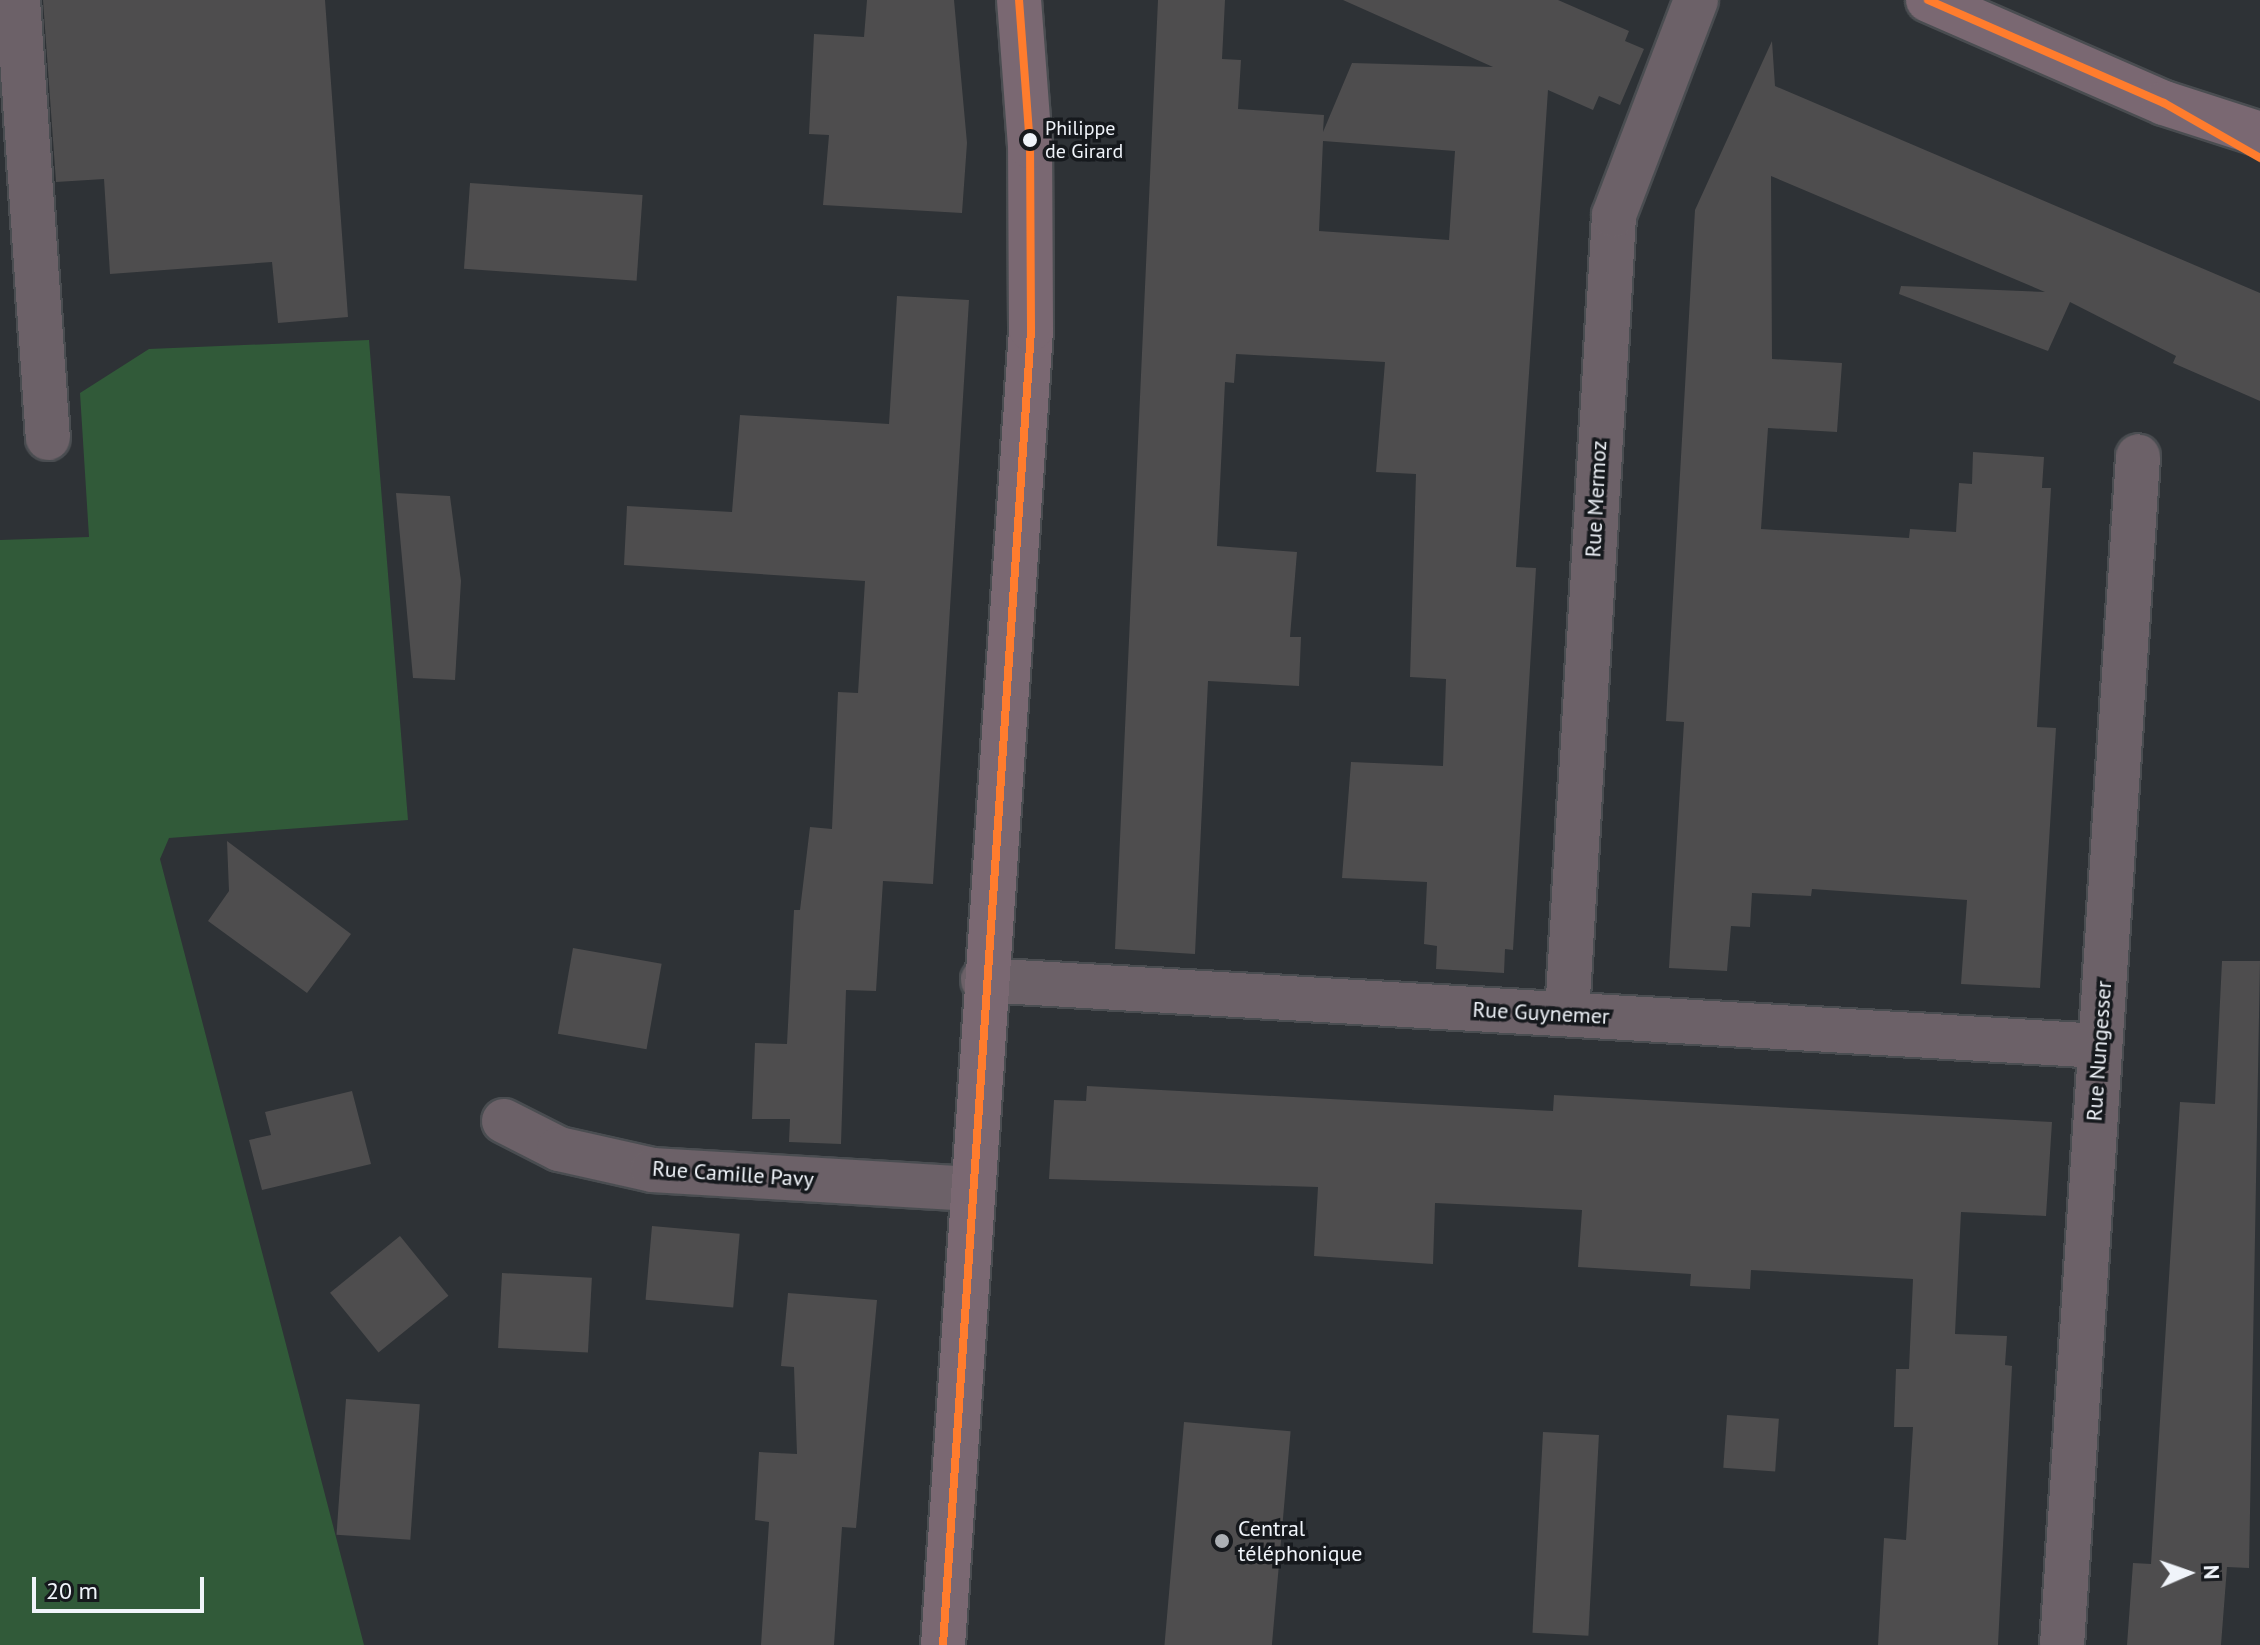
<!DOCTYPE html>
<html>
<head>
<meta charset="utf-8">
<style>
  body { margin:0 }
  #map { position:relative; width:2260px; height:1645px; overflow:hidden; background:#2e3236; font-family:"PT Sans",sans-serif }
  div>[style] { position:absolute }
  .green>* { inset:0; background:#315a39 }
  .building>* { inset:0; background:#4e4d4e; transform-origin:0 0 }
  .roads { filter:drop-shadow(2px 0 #4a4d51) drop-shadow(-2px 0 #4a4d51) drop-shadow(0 2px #4a4d51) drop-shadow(0 -2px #4a4d51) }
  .minor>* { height:44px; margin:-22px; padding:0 22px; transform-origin:22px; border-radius:22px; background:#6c6168 }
  .major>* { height:44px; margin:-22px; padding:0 22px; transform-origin:22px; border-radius:22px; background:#7a6872 }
  .bus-1>* { height:8px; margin:-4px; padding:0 4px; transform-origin:4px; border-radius:4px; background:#ff7c2d }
  .dots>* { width:22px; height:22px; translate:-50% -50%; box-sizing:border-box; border:4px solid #16191d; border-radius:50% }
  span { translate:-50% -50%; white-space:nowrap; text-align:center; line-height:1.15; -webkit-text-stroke:7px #16191d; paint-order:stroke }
  .bus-label { font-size:20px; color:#f0f4fa }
  .left { translate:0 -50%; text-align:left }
  .street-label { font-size:22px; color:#f0f4fa }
  .poi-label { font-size:22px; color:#f0f4fa }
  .north { position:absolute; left:2148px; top:1533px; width:80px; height:80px; -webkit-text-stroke:6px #16191d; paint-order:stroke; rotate:88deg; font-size:22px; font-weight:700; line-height:32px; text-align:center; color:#f0f4fa }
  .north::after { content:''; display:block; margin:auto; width:28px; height:36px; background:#f0f4fa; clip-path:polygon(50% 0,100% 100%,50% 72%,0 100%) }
  .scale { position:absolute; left:32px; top:1577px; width:172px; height:36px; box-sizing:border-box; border:4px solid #f0f4fa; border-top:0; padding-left:10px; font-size:24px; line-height:28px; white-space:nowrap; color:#f0f4fa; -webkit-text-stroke:6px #16191d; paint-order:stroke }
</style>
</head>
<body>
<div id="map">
  <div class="green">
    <div style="clip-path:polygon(369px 340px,408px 820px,169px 838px,160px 859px,364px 1645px,0 1645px,0 540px,89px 537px,80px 393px,149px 349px)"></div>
  </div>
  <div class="building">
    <div style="clip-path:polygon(43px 0,325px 0,348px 317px,278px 323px,272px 262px,110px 274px,104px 179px,56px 182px)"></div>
    <div style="clip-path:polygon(867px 0,954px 0,967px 143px,962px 213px,823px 205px,829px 135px,809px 134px,814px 34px,864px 37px)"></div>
    <div style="clip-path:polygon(evenodd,1158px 0,1225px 0,1222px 59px,1241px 60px,1238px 109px,1324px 115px,1323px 132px,1352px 63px,1493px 67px,1343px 0,1558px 0,1629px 31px,1625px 41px,1644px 49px,1620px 105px,1599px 96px,1593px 110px,1548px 90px,1516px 567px,1536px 568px,1513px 950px,1505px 949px,1504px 973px,1436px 969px,1437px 946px,1424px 944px,1427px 882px,1342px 878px,1351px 762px,1443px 766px,1446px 679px,1410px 677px,1416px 474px,1376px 472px,1385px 362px,1236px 354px,1234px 383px,1225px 382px,1217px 546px,1297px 552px,1290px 637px,1301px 637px,1299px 686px,1208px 681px,1195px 954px,1115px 949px,1158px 0,1323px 141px,1455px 151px,1449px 240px,1319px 231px,1323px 141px)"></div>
    <div style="clip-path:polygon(1772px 41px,1775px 86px,2260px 293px,2260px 401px,2173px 363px,2176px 356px,2070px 302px,2048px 351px,1899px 294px,1901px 286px,2045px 292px,1771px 176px,1772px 359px,1842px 363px,1837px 432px,1768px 428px,1761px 529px,1909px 538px,1910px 529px,1956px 532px,1959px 483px,1972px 484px,1973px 452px,2044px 457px,2042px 488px,2051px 488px,2037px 727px,2056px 728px,2040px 988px,1961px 984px,1967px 900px,1812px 889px,1811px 896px,1752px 893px,1750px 927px,1731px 926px,1727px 971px,1669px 968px,1684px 722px,1666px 721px,1695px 210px)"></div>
    <div style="left:470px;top:183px;width:173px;height:86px;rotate:4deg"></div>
    <div style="clip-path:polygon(897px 296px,969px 300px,933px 884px,883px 881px,876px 991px,846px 990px,841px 1144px,789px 1142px,790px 1119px,752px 1119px,755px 1043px,787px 1044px,794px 910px,800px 910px,810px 827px,832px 829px,838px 692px,858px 693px,865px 581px,624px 565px,627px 506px,732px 512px,740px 415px,889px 424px)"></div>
    <div style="clip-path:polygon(396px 493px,450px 496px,461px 581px,455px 680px,413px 678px)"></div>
    <div style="clip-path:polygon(227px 841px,351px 934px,307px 993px,208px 921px,229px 891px)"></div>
    <div style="left:573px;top:948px;width:90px;height:87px;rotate:10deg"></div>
    <div style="clip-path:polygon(2222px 961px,2260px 961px,2249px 1568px,2227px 1567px,2221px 1645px,2127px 1645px,2133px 1563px,2151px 1564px,2180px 1102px,2215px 1104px)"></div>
    <div style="clip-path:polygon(1087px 1086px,1553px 1111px,1554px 1095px,2052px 1122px,2046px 1216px,1961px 1212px,1955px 1334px,2007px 1336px,2005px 1365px,2012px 1366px,1998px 1645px,1878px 1645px,1884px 1538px,1906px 1540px,1913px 1427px,1894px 1427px,1896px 1369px,1909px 1369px,1913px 1279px,1751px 1270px,1750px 1289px,1690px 1286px,1691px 1274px,1578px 1267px,1582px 1210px,1435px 1203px,1433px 1264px,1314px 1256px,1318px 1187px,1049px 1179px,1054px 1100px,1086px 1101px)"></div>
    <div style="clip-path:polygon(352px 1091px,371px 1164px,262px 1190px,249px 1140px,271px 1135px,265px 1112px)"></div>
    <div style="left:652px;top:1226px;width:88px;height:74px;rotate:5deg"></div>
    <div style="left:400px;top:1236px;width:77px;height:90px;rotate:51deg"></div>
    <div style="left:502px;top:1273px;width:90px;height:75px;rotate:3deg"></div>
    <div style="clip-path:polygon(788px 1293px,877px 1300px,856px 1528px,842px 1527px,834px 1645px,761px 1645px,769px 1522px,755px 1520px,759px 1452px,797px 1454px,794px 1367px,781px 1366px)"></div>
    <div style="left:346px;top:1399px;width:74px;height:136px;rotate:4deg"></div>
    <div style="left:1727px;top:1415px;width:52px;height:53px;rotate:4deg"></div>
    <div style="left:1184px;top:1422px;width:107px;height:224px;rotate:5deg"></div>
    <div style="left:1543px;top:1432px;width:56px;height:201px;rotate:3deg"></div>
  </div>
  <div class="roads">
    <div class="minor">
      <div style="left:18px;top:0;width:439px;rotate:86.1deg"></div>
      <div style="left:983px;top:980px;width:1118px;rotate:3.38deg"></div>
      <div style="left:1567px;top:1014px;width:800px;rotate:-86.63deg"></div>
      <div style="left:1614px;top:215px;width:230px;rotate:-69.1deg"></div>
      <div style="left:504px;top:1121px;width:62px;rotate:27deg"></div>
      <div style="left:559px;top:1149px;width:96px;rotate:12.6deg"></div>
      <div style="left:653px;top:1170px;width:319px;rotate:3.4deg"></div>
      <div style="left:2062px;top:1645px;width:1191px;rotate:-86.34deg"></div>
    </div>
    <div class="major">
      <div style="left:1928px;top:0;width:257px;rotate:23.6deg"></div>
      <div style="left:2164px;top:103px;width:101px;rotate:17.9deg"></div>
      <div style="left:943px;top:1645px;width:1319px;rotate:-86.17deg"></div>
      <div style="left:1031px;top:329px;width:183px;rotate:-90.3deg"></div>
      <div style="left:1030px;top:146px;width:146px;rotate:-94.3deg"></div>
    </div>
  </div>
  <div class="bus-1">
    <div style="left:1928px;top:0;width:257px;rotate:23.6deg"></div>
    <div style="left:2164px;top:103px;width:111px;rotate:29.8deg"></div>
    <div style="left:943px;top:1645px;width:1319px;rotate:-86.17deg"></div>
    <div style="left:1031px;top:329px;width:183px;rotate:-90.3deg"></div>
    <div style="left:1030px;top:146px;width:146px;rotate:-94.3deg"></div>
  </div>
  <div class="dots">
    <div style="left:1030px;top:140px;background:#f0f4fa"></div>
    <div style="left:1222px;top:1541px;background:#acb0b5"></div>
  </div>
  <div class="bus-label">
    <span class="left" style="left:1045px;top:140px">Philippe<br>de Girard</span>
  </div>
  <div class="street-label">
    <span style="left:1596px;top:499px;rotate:-87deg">Rue Mermoz</span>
    <span style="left:1541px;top:1013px;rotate:3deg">Rue Guynemer</span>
    <span style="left:2099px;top:1051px;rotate:-86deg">Rue Nungesser</span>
    <span style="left:733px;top:1174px;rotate:4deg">Rue Camille Pavy</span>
  </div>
  <div class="poi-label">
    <span class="left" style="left:1238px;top:1541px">Central<br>téléphonique</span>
  </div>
  <div class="north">N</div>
  <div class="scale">20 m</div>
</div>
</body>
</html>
